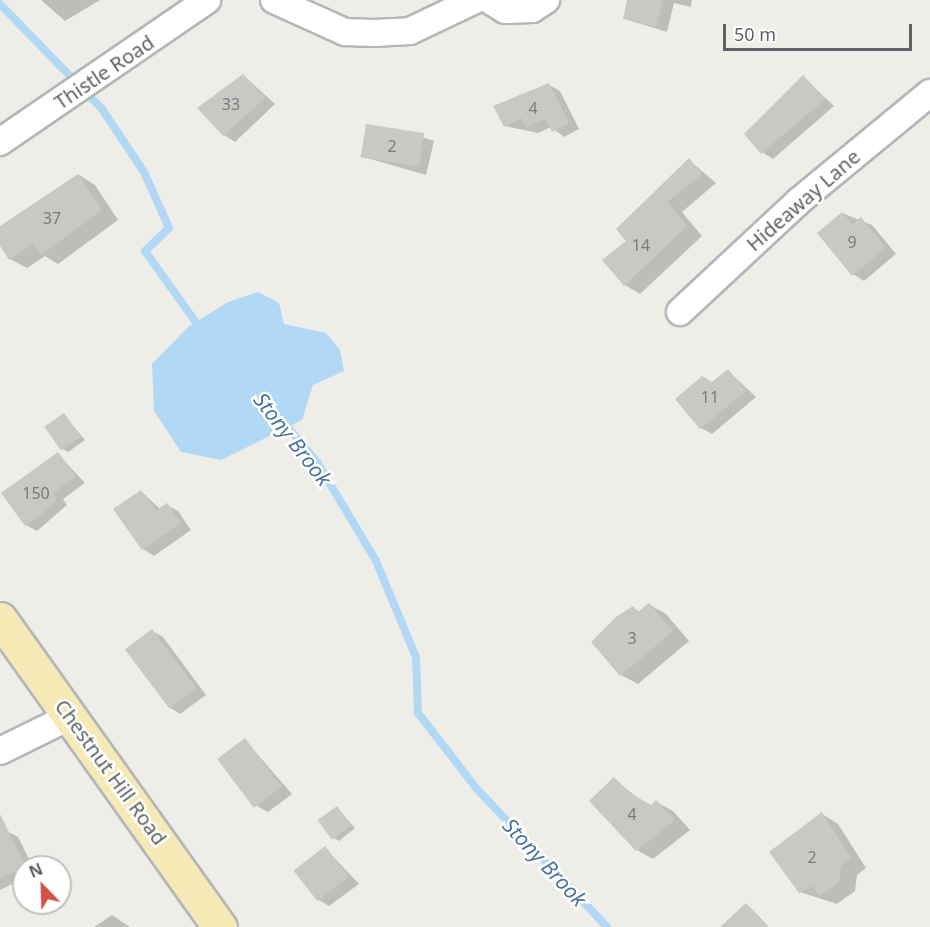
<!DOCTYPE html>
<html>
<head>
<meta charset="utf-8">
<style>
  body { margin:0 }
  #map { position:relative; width:930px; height:927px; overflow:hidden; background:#efede7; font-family:"Noto Sans",sans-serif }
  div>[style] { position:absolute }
  .water>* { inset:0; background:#b1d9f5 }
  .shadow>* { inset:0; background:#0003 }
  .stream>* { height:8px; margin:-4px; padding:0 4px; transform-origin:4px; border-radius:4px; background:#b1d9f5 }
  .building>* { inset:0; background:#cac8c4; transform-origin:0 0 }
  .roads { filter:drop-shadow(2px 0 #b4b7ba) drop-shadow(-2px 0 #b4b7ba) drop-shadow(0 2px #b4b7ba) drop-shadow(0 -2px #b4b7ba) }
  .minor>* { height:26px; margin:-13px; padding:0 13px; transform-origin:13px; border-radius:13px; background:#fff }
  .major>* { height:33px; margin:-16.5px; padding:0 16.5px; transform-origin:16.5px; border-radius:16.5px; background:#f5e9b5 }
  span { translate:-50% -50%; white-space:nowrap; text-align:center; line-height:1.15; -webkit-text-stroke:5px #fff; paint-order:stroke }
  .number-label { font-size:16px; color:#797c7d }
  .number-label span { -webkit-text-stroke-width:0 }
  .street-label { font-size:20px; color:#5e6265 }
  .water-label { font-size:21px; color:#4c759d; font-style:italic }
  .north { position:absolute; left:12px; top:855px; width:60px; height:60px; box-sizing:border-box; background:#fff; border:2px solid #bfc0c1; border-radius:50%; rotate:337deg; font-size:16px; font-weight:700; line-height:24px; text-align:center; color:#5e6265 }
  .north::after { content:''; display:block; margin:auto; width:21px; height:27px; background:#d44f48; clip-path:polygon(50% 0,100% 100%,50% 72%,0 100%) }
  .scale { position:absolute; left:723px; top:24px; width:189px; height:27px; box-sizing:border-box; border:3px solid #5e6265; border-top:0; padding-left:8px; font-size:18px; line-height:21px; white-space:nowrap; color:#5e6265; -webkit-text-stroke:4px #fff; paint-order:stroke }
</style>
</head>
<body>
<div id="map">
  <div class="water">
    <div style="clip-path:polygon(258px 292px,279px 303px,284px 324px,326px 333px,340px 350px,344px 371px,313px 385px,302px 420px,221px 460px,181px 452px,154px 411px,152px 364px,188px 327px,228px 302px)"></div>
  </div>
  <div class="shadow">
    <div style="clip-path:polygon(41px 0,100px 0,65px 21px)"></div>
    <div style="clip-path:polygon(628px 0,692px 0,691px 7px,674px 3px,667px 32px,625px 19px)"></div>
    <div style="clip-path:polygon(243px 75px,275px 104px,235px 142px,224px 135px)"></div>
    <div style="clip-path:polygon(803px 77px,834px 106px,773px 159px,762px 152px)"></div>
    <div style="clip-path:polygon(549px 85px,560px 91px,579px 129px,564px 137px,551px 127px,538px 133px,505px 126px)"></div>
    <div style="clip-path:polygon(394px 128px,434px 141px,426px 175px,360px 156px)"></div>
    <div style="clip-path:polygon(689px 160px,716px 183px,682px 212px,702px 236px,640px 294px,625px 285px,628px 241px)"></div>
    <div style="clip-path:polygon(79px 175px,95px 185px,118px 220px,58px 264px,45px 256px,27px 268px,10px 259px,0 243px,0 227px)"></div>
    <div style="clip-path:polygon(842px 213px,872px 225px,896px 254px,864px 281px,853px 274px)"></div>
    <div style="clip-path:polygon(728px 371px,756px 397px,712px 434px,701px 428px,713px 384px)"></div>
    <div style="clip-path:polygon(64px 415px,85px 440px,68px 452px,63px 449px)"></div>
    <div style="clip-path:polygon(58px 454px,85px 483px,63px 499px,67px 505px,37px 531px,26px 525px)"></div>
    <div style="clip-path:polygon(141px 491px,160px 509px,167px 505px,178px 511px,191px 530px,154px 556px,143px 549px)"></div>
    <div style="clip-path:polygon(650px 605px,666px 614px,689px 641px,638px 684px,621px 675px,633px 608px,640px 612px)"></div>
    <div style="clip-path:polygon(152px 631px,163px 637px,206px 695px,180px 714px,169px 707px,126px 650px)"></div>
    <div style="clip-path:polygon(245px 740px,292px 794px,268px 812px,257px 806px)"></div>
    <div style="clip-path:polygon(614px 779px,644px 803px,651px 807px,656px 802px,673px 811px,690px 830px,653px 859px,637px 850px)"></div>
    <div style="clip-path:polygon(337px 808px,355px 828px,339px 841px,334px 838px)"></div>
    <div style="clip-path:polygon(822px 814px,838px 824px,866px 868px,857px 875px,855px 891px,837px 904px,800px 892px)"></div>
    <div style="clip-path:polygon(7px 831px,18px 837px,33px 867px,24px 867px,24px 878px,0 890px,0 834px)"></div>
    <div style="clip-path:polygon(325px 848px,359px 884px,329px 906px,319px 900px)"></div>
    <div style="clip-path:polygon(747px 905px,751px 908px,768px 926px,735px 927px)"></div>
    <div style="clip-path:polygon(112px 915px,130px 927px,94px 927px)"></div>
  </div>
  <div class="stream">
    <div style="left:0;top:4px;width:146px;rotate:45.8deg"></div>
    <div style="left:102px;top:109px;width:76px;rotate:56.3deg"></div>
    <div style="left:144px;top:172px;width:61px;rotate:65.9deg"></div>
    <div style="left:169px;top:228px;width:33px;rotate:136deg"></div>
    <div style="left:145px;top:251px;width:98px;rotate:54.5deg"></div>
    <div style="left:282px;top:420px;width:55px;rotate:50.2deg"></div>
    <div style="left:317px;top:462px;width:115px;rotate:59.2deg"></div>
    <div style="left:376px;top:561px;width:104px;rotate:67.4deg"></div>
    <div style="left:416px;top:657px;width:56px;rotate:88deg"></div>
    <div style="left:418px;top:713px;width:96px;rotate:52.2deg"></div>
    <div style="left:477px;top:789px;width:190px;rotate:46.7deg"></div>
  </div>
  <div class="building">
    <div style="clip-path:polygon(627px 0,663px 0,656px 27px,623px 19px)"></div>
    <div style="clip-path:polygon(243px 74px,265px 98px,223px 136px,197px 108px)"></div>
    <div style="clip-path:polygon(803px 75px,825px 99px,761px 154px,744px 134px)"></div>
    <div style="clip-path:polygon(549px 83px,569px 123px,552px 132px,545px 118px,526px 128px,522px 118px,504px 127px,493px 106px)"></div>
    <div style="left:366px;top:124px;width:59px;height:34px;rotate:9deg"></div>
    <div style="clip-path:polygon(689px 158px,702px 174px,667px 202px,687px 226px,624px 286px,602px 260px,626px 241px,616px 229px)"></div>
    <div style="clip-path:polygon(78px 174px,102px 210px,41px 255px,33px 244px,9px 260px,0 246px,0 226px)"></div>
    <div style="clip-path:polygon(842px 212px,852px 224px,861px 217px,886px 248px,852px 276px,817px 233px)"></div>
    <div style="clip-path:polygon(728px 369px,746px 391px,700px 429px,675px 399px,702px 376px,712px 382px)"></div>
    <div style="left:64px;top:413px;width:29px;height:24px;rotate:55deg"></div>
    <div style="clip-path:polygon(58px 452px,76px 476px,53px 493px,57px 498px,51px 507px,25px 526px,1px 493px)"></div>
    <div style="clip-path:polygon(141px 490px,156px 510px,167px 503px,181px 523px,142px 550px,113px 509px)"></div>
    <div style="clip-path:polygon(649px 603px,673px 631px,620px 676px,591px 642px,616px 617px,633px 606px,638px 612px)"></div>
    <div style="left:152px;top:629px;width:74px;height:34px;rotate:53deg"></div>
    <div style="left:245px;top:738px;width:61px;height:35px;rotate:53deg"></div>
    <div style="clip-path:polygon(614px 777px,630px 793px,651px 805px,656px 800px,675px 820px,636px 851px,589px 801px)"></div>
    <div style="left:337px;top:806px;width:24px;height:24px;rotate:54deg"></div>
    <div style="clip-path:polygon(822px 812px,851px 858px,841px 866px,839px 882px,820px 896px,812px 886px,799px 893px,769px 852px)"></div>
    <div style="clip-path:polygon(0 814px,26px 866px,0 879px)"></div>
    <div style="left:325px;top:846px;width:39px;height:40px;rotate:52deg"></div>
    <div style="clip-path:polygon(746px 903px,768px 927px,720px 927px)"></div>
  </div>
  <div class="roads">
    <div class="minor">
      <div style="left:274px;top:0;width:78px;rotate:24.3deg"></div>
      <div style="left:345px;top:32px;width:29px;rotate:2deg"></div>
      <div style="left:374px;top:33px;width:36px;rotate:-3deg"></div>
      <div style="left:410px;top:31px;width:72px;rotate:-25.5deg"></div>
      <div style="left:489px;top:0;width:19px;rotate:32deg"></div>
      <div style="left:505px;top:10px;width:27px;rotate:-2deg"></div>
      <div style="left:532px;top:9px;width:17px;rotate:-33deg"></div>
      <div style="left:0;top:142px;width:251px;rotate:-34.4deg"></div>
      <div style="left:680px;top:312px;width:163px;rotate:-43deg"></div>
      <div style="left:799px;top:201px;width:170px;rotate:-39.5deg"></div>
      <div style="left:0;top:751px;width:79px;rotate:-26.2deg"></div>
    </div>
    <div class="major">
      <div style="left:0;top:619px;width:379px;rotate:54.5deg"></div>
    </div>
  </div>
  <div class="number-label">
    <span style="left:231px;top:104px">33</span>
    <span style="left:533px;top:108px">4</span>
    <span style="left:392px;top:146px">2</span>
    <span style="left:52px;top:218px">37</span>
    <span style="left:852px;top:242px">9</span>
    <span style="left:641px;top:245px">14</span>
    <span style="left:710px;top:397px">11</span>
    <span style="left:36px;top:493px">150</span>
    <span style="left:632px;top:638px">3</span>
    <span style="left:632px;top:814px">4</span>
    <span style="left:812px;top:857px">2</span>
  </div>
  <div class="street-label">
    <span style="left:104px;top:72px;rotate:-34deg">Thistle Road</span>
    <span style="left:803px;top:200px;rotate:-41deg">Hideaway Lane</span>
    <span style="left:111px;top:772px;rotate:54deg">Chestnut Hill Road</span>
  </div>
  <div class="water-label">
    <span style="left:293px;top:439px;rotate:52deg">Stony Brook</span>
    <span style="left:545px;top:862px;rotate:47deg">Stony Brook</span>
  </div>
  <div class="north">N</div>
  <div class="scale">50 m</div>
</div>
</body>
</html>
